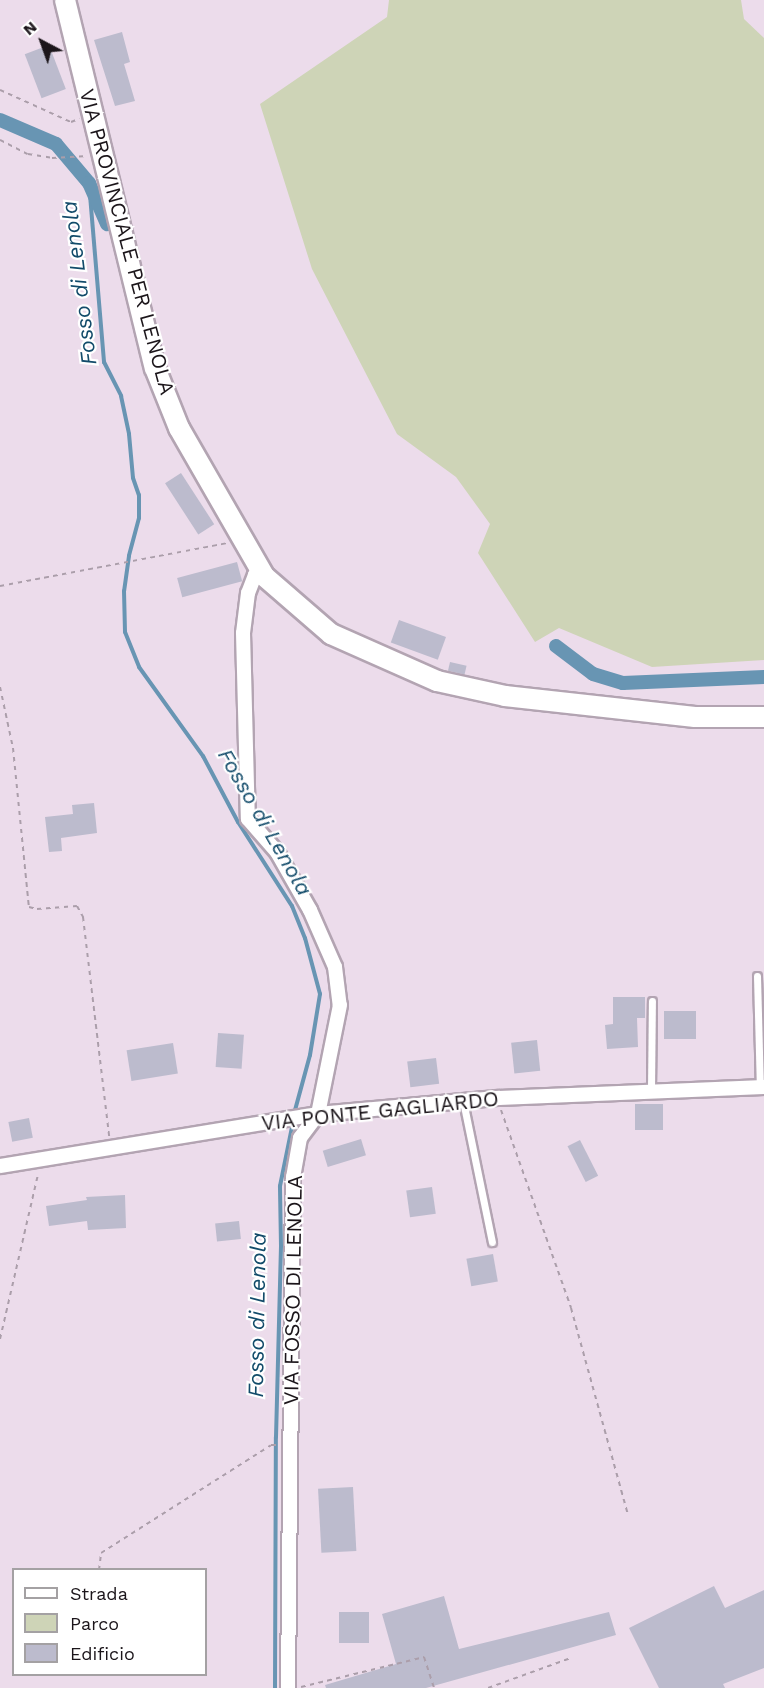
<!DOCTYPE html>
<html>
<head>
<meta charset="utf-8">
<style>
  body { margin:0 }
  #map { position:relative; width:764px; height:1688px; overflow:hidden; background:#ecdceb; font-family:"Work Sans",sans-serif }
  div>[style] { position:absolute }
  .green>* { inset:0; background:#ced4b7 }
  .stream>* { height:4px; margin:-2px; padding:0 2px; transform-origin:2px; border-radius:2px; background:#6895b3 }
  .canal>* { height:14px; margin:-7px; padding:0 7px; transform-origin:7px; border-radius:7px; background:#6895b3 }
  .building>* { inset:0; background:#bcbbcd; transform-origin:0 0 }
  .path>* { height:2px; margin-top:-1px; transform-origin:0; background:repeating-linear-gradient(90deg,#ab9eaa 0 4.5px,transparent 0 9px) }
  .roads { filter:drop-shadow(2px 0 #b3a4b2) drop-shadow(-2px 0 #b3a4b2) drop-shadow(0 2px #b3a4b2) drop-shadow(0 -2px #b3a4b2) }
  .lane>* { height:7px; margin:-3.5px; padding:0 3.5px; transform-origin:3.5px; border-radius:3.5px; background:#fff }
  .street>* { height:14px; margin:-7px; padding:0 7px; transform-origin:7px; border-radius:7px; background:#fff }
  .secondary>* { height:20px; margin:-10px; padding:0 10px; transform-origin:10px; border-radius:10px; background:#fff }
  span { translate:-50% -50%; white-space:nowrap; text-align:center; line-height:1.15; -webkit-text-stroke:4.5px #fff; paint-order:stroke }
  .street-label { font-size:21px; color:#1b151a }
  .water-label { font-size:22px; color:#124b6a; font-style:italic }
  .legend { position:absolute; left:12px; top:1568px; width:195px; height:108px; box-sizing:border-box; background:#fff; border:2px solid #a4a1a3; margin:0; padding:8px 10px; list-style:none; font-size:18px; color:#1b151a }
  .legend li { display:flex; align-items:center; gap:12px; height:30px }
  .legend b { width:30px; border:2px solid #a4a1a3 }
  .north { position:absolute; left:12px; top:12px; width:60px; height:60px; -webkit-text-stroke:4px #fff; paint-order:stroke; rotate:319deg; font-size:16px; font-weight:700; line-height:24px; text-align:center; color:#1b151a }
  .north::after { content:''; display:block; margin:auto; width:21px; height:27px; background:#1b151a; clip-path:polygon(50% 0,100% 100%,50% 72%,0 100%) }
</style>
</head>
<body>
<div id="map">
  <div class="green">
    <div style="clip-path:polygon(389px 0,741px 0,744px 19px,764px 38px,764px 660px,652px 667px,559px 628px,535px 642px,478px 553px,490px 524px,456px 477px,397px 434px,312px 269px,260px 104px,387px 17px)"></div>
  </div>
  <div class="stream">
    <div style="left:89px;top:183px;width:180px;rotate:85.2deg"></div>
    <div style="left:104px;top:362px;width:38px;rotate:63deg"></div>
    <div style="left:121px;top:396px;width:39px;rotate:78deg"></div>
    <div style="left:129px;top:434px;width:44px;rotate:84.8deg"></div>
    <div style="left:133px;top:478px;width:18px;rotate:71deg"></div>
    <div style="left:139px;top:495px;width:23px;rotate:90deg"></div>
    <div style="left:139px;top:518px;width:39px;rotate:105deg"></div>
    <div style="left:129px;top:556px;width:35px;rotate:98deg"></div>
    <div style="left:124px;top:591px;width:41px;rotate:88.6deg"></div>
    <div style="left:125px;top:632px;width:38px;rotate:68deg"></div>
    <div style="left:139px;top:667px;width:110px;rotate:54.3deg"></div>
    <div style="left:203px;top:756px;width:75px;rotate:62.1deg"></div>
    <div style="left:238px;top:822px;width:100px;rotate:57.3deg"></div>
    <div style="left:292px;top:906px;width:35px;rotate:68deg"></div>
    <div style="left:305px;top:938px;width:58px;rotate:75deg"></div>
    <div style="left:320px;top:994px;width:62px;rotate:99.3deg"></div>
    <div style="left:310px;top:1055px;width:61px;rotate:105.2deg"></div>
    <div style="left:275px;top:1688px;width:251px;rotate:-89.8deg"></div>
    <div style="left:276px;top:1437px;width:191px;rotate:-88.5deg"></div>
    <div style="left:281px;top:1246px;width:60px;rotate:-91deg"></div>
    <div style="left:280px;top:1186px;width:65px;rotate:-78.5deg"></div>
  </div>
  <div class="canal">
    <div style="left:0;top:120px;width:61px;rotate:23.2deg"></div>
    <div style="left:56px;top:144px;width:51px;rotate:49.8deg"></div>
    <div style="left:89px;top:183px;width:45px;rotate:66.3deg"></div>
    <div style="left:556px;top:646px;width:46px;rotate:37.1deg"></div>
    <div style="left:593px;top:674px;width:31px;rotate:17deg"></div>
    <div style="left:623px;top:683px;width:141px;rotate:-2.4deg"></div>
  </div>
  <div class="building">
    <div style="clip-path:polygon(122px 32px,130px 62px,124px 64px,135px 101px,115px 106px,94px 40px)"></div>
    <div style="left:49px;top:45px;width:47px;height:26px;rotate:69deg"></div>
    <div style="left:181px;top:473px;width:61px;height:19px;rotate:57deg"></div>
    <div style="left:237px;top:562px;width:20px;height:62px;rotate:75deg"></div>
    <div style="left:399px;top:620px;width:50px;height:24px;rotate:20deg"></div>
    <div style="left:450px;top:662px;width:17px;height:9px;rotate:13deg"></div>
    <div style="clip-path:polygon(94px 803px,97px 833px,61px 838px,62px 851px,49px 852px,45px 817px,73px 814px,72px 805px)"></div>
    <div style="clip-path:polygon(613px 997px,645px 997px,645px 1018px,637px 1018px,638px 1047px,607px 1049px,605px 1025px,613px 1024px)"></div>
    <div style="left:664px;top:1011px;width:32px;height:28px"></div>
    <div style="left:218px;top:1033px;width:26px;height:34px;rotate:4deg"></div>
    <div style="left:537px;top:1040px;width:31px;height:26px;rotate:84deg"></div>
    <div style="left:173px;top:1043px;width:31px;height:47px;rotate:81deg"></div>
    <div style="left:436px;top:1058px;width:26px;height:29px;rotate:83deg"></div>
    <div style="left:635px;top:1104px;width:28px;height:26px"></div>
    <div style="left:29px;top:1118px;width:20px;height:21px;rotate:79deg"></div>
    <div style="left:361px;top:1139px;width:17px;height:40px;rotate:73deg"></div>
    <div style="left:580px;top:1140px;width:40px;height:14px;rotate:63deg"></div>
    <div style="left:432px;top:1187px;width:27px;height:26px;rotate:82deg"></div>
    <div style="clip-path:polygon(125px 1195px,126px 1228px,88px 1230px,87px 1221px,49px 1226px,46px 1206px,87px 1200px,86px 1197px)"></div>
    <div style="left:239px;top:1221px;width:18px;height:24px;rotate:84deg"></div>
    <div style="left:493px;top:1254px;width:28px;height:27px;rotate:80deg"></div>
    <div style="left:353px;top:1487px;width:64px;height:35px;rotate:87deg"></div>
    <div style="clip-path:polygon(714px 1586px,725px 1608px,764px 1590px,764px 1668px,723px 1684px,725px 1688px,659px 1688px,629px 1628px)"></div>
    <div style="clip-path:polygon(444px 1596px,459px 1649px,609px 1612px,616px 1635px,426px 1688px,326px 1688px,325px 1685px,396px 1664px,382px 1614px)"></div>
    <div style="left:339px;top:1612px;width:30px;height:31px"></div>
  </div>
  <div class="path">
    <div style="left:0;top:90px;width:78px;rotate:24.3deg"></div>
    <div style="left:71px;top:122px;width:9px;rotate:-21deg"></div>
    <div style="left:0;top:140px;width:31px;rotate:27deg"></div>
    <div style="left:28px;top:154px;width:24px;rotate:9deg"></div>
    <div style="left:52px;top:158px;width:36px;rotate:-3deg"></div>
    <div style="left:0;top:586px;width:231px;rotate:-10.7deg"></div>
    <div style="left:0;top:687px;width:62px;rotate:78deg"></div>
    <div style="left:13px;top:748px;width:160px;rotate:84.3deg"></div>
    <div style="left:29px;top:907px;width:8px;rotate:14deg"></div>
    <div style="left:37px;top:909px;width:40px;rotate:-4.3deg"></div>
    <div style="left:77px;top:906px;width:13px;rotate:61deg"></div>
    <div style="left:83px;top:917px;width:221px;rotate:83.2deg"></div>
    <div style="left:501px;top:1110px;width:210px;rotate:70.5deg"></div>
    <div style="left:571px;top:1308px;width:212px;rotate:74.6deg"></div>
    <div style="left:0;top:1339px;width:169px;rotate:-77deg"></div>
    <div style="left:99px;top:1570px;width:17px;rotate:-83deg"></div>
    <div style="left:101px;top:1553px;width:201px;rotate:-32.4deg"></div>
    <div style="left:271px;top:1445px;width:7px"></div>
    <div style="left:301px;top:1687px;width:127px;rotate:-13.7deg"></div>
    <div style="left:424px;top:1657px;width:33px;rotate:72deg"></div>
    <div style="left:488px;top:1688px;width:88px;rotate:-19.9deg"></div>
  </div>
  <div class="roads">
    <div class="lane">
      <div style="left:757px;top:976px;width:111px;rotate:88.5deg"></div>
      <div style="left:651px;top:1090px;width:89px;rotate:-89.4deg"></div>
      <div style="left:463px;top:1101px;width:144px;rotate:78.4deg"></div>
    </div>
    <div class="street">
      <div style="left:261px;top:570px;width:8px;rotate:140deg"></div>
      <div style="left:255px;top:575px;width:19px;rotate:111deg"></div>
      <div style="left:248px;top:593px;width:40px;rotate:97.1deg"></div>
      <div style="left:243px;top:633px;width:186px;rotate:88.5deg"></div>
      <div style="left:248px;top:819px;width:44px;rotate:48.7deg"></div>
      <div style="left:277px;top:852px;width:67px;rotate:60.4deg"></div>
      <div style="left:310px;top:910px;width:62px;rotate:66.3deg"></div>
      <div style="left:335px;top:967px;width:38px;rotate:83deg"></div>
      <div style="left:340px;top:1005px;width:111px;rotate:101.4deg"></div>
      <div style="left:318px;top:1114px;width:30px;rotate:127deg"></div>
      <div style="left:300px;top:1138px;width:40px;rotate:100deg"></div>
      <div style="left:293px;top:1177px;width:511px;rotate:90.56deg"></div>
      <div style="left:0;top:1166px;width:322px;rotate:-9.3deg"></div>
      <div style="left:318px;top:1114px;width:182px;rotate:-5.1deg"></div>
      <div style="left:499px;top:1098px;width:265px;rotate:-2.4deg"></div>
    </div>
    <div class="secondary">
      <div style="left:65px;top:0;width:379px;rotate:76.3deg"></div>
      <div style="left:155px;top:368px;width:65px;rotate:68.2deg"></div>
      <div style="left:179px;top:428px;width:171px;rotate:60.1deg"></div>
      <div style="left:264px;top:576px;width:89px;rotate:40.9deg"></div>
      <div style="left:331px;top:634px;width:116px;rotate:23.9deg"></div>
      <div style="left:437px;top:681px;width:70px;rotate:12.4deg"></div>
      <div style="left:505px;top:696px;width:191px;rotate:6.3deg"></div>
      <div style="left:695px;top:717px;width:69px"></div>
    </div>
  </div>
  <div class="street-label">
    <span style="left:127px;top:242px;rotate:75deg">VIA PROVINCIALE PER LENOLA</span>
    <span style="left:380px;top:1111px;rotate:-6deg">VIA PONTE GAGLIARDO</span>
    <span style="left:293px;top:1290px;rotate:-89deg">VIA FOSSO DI LENOLA</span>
  </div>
  <div class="water-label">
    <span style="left:79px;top:283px;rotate:-97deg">Fosso di Lenola</span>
    <span style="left:265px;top:822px;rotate:60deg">Fosso di Lenola</span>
    <span style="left:257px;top:1315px;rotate:-89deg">Fosso di Lenola</span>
  </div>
  <ul class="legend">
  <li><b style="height:8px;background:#fff"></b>Strada</li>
  <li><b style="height:16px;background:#ced4b7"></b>Parco</li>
  <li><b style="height:16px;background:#bcbbcd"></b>Edificio</li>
  </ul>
  <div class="north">N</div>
</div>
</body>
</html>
